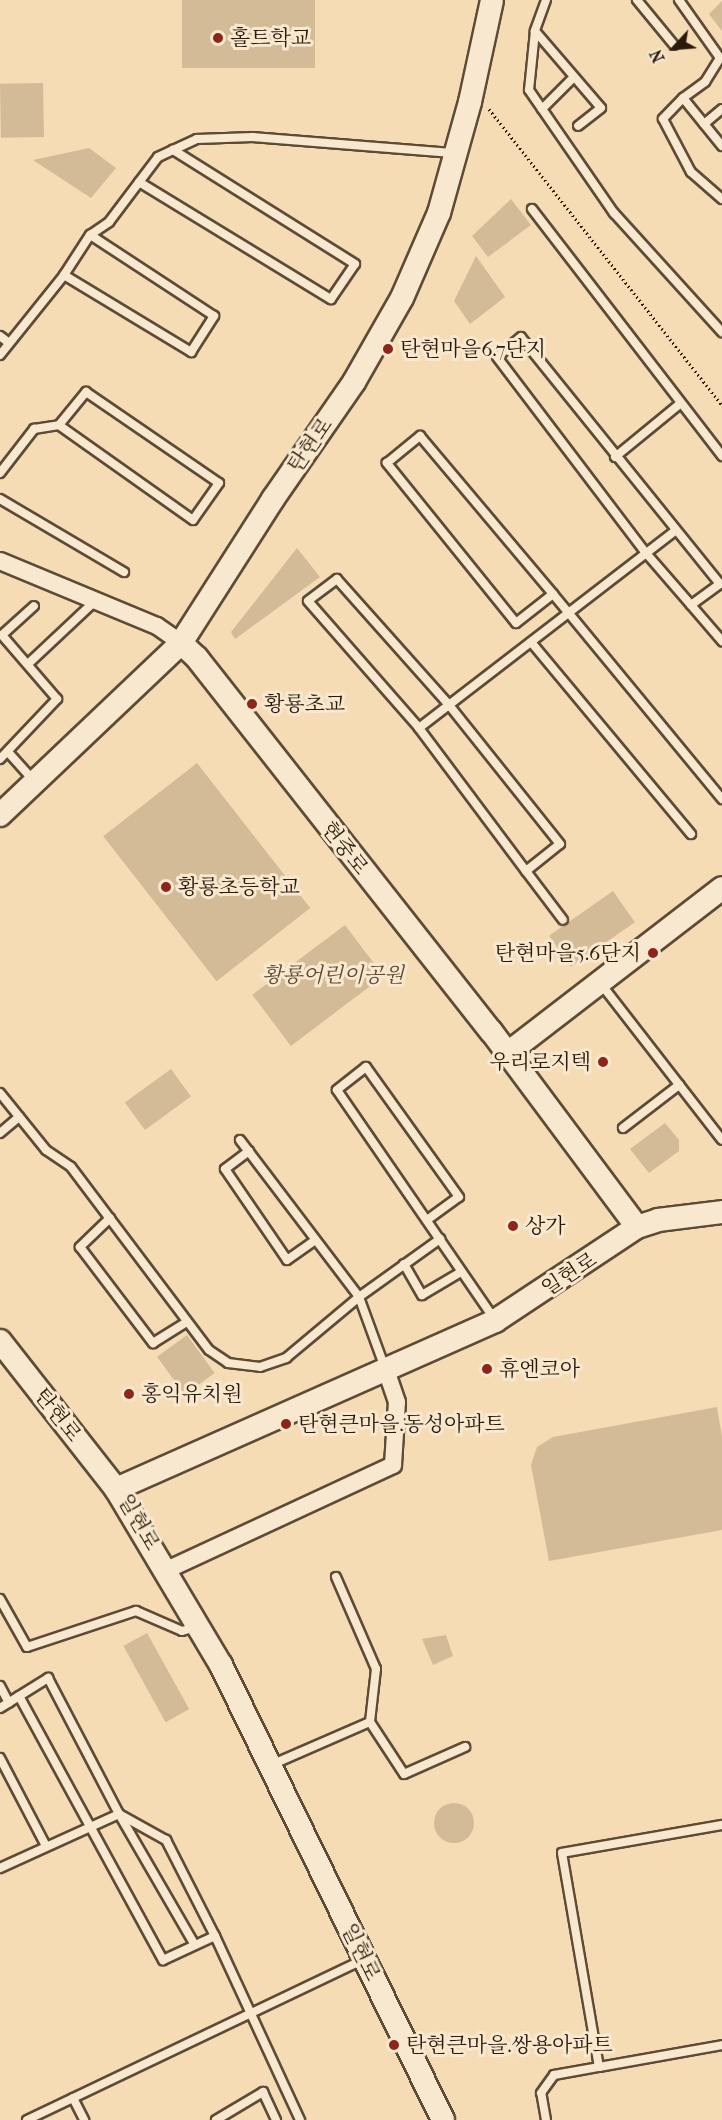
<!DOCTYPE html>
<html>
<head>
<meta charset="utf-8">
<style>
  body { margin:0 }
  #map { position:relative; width:722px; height:2120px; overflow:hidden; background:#f5dcb5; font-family:"IM FELL French Canon","Noto Serif KR",serif }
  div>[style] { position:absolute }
  .green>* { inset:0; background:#d3bb98; transform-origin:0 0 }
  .round { border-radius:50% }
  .path>* { height:3px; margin-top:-1.5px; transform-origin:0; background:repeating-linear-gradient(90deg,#2c1b0b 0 1.5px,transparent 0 4.5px) }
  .roads { filter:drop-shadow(2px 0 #5e4b36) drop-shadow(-2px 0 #5e4b36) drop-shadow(0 2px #5e4b36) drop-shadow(0 -2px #5e4b36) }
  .lane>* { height:8px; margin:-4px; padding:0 4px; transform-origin:4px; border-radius:4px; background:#f8e8cf }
  .street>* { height:16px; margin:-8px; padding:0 8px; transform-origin:8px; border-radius:8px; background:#f8e8cf }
  .secondary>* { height:22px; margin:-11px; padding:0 11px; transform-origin:11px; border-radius:11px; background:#f8e8cf }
  .dots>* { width:16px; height:16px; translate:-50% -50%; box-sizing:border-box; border:3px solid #f8e8cf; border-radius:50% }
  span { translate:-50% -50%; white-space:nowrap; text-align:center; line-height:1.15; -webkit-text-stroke:6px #f8e8cf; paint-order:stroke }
  .poi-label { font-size:21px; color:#2c1b0b }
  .left { translate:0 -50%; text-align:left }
  .right { translate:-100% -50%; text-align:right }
  .street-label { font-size:21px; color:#2c1b0b }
  .park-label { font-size:21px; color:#5e4b35; font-style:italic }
  .north { position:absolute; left:644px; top:18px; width:60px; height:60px; -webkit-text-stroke:4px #f8e8cf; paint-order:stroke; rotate:244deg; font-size:16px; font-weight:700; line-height:24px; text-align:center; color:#2c1b0b }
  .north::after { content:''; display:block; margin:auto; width:21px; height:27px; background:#2c1b0b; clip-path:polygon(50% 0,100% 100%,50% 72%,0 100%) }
</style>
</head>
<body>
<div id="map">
  <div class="green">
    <div style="left:182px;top:0;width:133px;height:68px"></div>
    <div style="clip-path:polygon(722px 1px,722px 31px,709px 14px)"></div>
    <div style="left:43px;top:83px;width:54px;height:43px;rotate:89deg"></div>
    <div style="clip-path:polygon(89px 148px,116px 168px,91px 198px,33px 160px)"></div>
    <div style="clip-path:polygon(511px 199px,531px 225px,488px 257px,472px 236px)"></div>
    <div style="clip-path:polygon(476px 256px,505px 297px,470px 324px,454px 301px)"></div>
    <div style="clip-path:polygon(297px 548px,320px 577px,235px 639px,231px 632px)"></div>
    <div style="left:197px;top:763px;width:184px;height:119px;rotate:52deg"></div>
    <div style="left:613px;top:891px;width:38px;height:78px;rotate:55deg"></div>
    <div style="left:345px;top:925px;width:64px;height:116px;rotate:53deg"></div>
    <div style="left:171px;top:1069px;width:34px;height:57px;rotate:54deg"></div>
    <div style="clip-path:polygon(665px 1123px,679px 1140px,679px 1151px,649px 1173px,630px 1149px)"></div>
    <div style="left:187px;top:1335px;width:47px;height:37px;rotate:54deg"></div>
    <div style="clip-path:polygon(717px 1407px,722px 1437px,722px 1530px,549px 1561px,531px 1465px,537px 1447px,553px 1437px)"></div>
    <div style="left:147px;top:1633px;width:87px;height:27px;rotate:61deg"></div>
    <div style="clip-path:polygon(446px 1635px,453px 1656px,433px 1665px,422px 1639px)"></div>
    <div class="round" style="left:434px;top:1803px;width:40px;height:40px"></div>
  </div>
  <div class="path">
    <div style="left:489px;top:109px;width:377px;rotate:51.8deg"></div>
  </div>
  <div class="roads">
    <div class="lane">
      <div style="left:546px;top:0;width:33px;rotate:110deg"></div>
      <div style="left:535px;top:31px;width:59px;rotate:95.8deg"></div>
      <div style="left:529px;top:90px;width:150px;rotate:55.4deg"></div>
      <div style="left:614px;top:213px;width:161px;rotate:47.8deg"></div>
      <div style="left:637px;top:0;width:58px;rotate:50.6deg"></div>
      <div style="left:679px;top:0;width:71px;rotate:54.7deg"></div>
      <div style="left:720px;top:58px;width:28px;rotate:122deg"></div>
      <div style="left:705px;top:82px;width:27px;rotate:144deg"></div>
      <div style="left:683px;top:98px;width:62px;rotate:50.9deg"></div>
      <div style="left:535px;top:31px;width:101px;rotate:49.4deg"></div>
      <div style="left:601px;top:108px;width:29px;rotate:142deg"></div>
      <div style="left:683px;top:98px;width:29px;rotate:134deg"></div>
      <div style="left:663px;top:119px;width:60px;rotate:62.2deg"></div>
      <div style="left:691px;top:172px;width:41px;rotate:41.1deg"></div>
      <div style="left:542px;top:109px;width:45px;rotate:-45deg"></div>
      <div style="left:704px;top:124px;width:23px;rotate:-40deg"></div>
      <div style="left:139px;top:182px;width:225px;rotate:31.4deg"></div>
      <div style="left:331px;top:299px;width:42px;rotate:-55.6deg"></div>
      <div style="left:355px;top:264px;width:215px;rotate:-147.9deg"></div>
      <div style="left:532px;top:209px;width:312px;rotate:52.4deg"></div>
      <div style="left:64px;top:275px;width:149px;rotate:31.2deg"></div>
      <div style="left:191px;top:352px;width:43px;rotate:-57.4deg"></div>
      <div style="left:214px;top:316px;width:148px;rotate:-146.8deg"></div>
      <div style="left:0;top:336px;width:11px;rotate:38deg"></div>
      <div style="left:0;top:355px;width:102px;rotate:-51.3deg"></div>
      <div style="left:64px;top:275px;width:48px;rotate:-57deg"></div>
      <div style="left:90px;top:235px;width:23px;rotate:-34deg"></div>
      <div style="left:109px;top:222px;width:81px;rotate:-53deg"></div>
      <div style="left:158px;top:157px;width:43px;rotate:-24.8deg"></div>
      <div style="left:197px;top:139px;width:56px;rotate:-2deg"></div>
      <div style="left:253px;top:137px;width:202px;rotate:4.6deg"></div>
      <div style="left:615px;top:457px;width:85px;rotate:-39.3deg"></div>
      <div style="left:0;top:473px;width:56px;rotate:-52.3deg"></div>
      <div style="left:34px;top:429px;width:25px;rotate:-9deg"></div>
      <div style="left:59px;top:425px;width:43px;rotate:-50.7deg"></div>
      <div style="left:86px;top:392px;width:161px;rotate:34.4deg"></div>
      <div style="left:219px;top:483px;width:45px;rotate:125.1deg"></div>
      <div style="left:193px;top:520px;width:164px;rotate:-144.7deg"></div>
      <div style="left:0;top:499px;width:144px;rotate:30.5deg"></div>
      <div style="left:553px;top:594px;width:47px;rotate:141.9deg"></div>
      <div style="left:516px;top:623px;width:206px;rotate:-128.9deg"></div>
      <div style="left:387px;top:463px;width:43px;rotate:-39.3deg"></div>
      <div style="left:420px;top:436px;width:207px;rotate:49.9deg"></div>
      <div style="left:553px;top:594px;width:266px;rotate:50.5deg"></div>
      <div style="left:691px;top:605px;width:36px;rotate:-36deg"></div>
      <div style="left:720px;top:584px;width:317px;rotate:-128.9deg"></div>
      <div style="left:521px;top:337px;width:31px;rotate:140deg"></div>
      <div style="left:497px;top:357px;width:246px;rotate:52.8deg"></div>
      <div style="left:646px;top:553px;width:69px;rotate:49.1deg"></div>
      <div style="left:691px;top:605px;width:48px;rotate:49.3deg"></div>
      <div style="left:531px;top:642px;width:250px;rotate:50.2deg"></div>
      <div style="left:29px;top:663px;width:91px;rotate:-43.2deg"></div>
      <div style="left:419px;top:728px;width:324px;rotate:-37.6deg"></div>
      <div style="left:8px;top:752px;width:40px;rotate:48deg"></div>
      <div style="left:0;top:759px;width:83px;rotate:-46.5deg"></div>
      <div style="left:57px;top:699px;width:84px;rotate:-130.7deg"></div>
      <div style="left:2px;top:635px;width:43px;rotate:-42.2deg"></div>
      <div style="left:526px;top:871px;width:43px;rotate:-38.5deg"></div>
      <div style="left:560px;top:844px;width:176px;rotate:-128.6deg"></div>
      <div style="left:450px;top:706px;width:170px;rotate:-131.7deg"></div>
      <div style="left:337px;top:579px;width:36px;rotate:143deg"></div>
      <div style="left:308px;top:601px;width:169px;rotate:48.8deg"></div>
      <div style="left:419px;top:728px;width:179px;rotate:53.2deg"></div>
      <div style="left:526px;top:871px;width:61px;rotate:52.9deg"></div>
      <div style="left:601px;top:984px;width:197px;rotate:52.2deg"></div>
      <div style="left:0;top:1093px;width:73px;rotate:51.1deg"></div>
      <div style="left:46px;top:1150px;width:30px;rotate:34deg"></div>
      <div style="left:71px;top:1167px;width:229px;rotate:53deg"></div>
      <div style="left:209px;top:1350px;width:23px;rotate:34deg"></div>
      <div style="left:228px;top:1363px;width:32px;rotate:7deg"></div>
      <div style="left:260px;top:1367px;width:28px;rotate:-19deg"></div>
      <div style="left:286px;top:1358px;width:95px;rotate:-39.9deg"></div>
      <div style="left:359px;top:1297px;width:100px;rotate:-35.6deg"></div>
      <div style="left:623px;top:1128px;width:71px;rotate:-37.5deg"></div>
      <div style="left:0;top:1133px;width:25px;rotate:-40deg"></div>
      <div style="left:240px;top:1140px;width:197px;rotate:52.8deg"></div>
      <div style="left:359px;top:1297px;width:76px;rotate:69.9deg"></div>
      <div style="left:249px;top:1151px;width:30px;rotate:143deg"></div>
      <div style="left:225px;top:1169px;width:110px;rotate:55.7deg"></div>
      <div style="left:287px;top:1260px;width:33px;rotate:-35deg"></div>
      <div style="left:110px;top:1218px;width:42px;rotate:136deg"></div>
      <div style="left:80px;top:1247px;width:121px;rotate:52.8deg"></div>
      <div style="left:153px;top:1343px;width:39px;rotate:-32deg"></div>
      <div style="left:427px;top:1220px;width:39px;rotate:-36deg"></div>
      <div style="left:459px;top:1197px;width:160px;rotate:-125.6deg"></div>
      <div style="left:366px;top:1067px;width:37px;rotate:142deg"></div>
      <div style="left:337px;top:1090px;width:279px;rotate:55.5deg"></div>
      <div style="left:404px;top:1264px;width:36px;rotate:60deg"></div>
      <div style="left:422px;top:1295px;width:45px;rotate:-30.5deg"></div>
      <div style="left:336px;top:1577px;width:100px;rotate:66.5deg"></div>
      <div style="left:376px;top:1669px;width:53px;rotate:96.5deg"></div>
      <div style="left:370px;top:1722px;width:62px;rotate:56.8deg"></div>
      <div style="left:404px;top:1774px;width:67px;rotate:-23.9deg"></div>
      <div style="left:0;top:1599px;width:55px;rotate:60.6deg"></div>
      <div style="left:27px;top:1647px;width:115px;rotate:-18.3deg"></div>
      <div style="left:136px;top:1611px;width:50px;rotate:23.5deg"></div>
      <div style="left:182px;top:1631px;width:15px;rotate:-16deg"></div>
      <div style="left:0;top:1686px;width:19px;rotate:62deg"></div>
      <div style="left:19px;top:1696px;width:301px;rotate:61.4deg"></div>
      <div style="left:163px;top:1960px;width:57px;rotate:-24.8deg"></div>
      <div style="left:0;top:1708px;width:57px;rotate:-32deg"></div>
      <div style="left:48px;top:1678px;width:153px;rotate:62.4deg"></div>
      <div style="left:119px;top:1814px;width:151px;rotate:59.9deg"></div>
      <div style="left:0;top:1758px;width:99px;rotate:62.4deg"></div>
      <div style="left:271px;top:1765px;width:108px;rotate:-23.5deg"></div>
      <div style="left:722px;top:1825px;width:162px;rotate:170.1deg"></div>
      <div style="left:562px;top:1853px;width:217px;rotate:80.2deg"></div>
      <div style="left:599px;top:2067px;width:125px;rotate:-10.1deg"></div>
      <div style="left:0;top:1868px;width:131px;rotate:-24.4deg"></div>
      <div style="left:119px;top:1814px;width:54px;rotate:29deg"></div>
      <div style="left:166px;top:1840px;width:108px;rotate:63deg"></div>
      <div style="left:215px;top:1936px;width:203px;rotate:65.2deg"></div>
      <div style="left:73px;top:2098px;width:25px;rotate:63deg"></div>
      <div style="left:27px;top:2120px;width:374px;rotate:-25.5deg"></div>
      <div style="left:216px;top:2120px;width:55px;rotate:-30.8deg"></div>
      <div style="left:263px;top:2092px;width:31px;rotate:65deg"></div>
      <div style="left:546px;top:2120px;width:27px;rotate:-100deg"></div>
      <div style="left:541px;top:2093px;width:22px;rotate:-54deg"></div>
      <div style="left:554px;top:2075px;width:46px;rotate:-10.1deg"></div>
    </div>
    <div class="street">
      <div style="left:0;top:561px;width:170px;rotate:22.5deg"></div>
      <div style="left:157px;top:626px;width:29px;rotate:35deg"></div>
      <div style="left:167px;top:1570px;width:249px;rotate:-24.9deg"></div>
      <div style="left:393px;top:1465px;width:63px;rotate:-86.4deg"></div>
      <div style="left:397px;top:1402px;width:36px;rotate:-109deg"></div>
    </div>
    <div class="secondary">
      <div style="left:181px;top:643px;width:22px;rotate:43deg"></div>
      <div style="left:197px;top:658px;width:475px;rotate:51.8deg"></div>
      <div style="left:491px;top:1031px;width:244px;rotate:53.3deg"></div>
      <div style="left:0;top:815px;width:250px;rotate:-43.5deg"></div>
      <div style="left:181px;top:643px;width:171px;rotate:-57.4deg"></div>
      <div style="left:273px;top:499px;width:142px;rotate:-55.3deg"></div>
      <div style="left:354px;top:382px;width:97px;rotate:-60.3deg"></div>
      <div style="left:402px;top:298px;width:93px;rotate:-66.5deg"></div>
      <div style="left:439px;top:213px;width:115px;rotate:-74.4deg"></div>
      <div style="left:470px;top:102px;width:104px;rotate:-77.8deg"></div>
      <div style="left:508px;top:1053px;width:270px;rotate:-37.6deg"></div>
      <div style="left:0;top:1341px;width:188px;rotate:51.9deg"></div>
      <div style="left:116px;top:1489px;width:205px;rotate:59.2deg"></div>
      <div style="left:221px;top:1665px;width:506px;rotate:63.99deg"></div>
      <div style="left:116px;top:1489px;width:415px;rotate:-23.9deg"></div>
      <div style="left:495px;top:1321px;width:170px;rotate:-33.5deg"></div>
      <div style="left:637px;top:1227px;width:22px;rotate:-18deg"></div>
      <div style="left:658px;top:1220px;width:64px;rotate:-7.1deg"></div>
    </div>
  </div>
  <div class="dots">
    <div style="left:218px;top:38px;background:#8f2418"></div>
    <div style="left:388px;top:349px;background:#8f2418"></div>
    <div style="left:252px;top:704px;background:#8f2418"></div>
    <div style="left:166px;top:887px;background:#8f2418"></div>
    <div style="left:653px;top:953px;background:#8f2418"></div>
    <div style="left:603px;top:1062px;background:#8f2418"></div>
    <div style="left:513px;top:1226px;background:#8f2418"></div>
    <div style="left:487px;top:1369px;background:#8f2418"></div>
    <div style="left:129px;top:1394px;background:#8f2418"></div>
    <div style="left:286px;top:1424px;background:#8f2418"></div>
    <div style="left:394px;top:2045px;background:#8f2418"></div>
  </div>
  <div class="poi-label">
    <span class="left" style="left:230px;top:38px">홀트학교</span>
    <span class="left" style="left:400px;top:349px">탄현마을6.7단지</span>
    <span class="left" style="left:264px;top:704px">황룡초교</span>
    <span class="left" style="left:178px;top:887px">황룡초등학교</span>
    <span class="right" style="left:641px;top:953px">탄현마을5.6단지</span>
    <span class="right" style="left:591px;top:1062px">우리로지텍</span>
    <span class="left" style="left:525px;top:1226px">상가</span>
    <span class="left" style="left:499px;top:1369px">휴엔코아</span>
    <span class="left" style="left:141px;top:1394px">홍익유치원</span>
    <span class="left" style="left:298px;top:1424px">탄현큰마을.동성아파트</span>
    <span class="left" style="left:406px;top:2045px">탄현큰마을.쌍용아파트</span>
  </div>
  <div class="street-label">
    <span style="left:310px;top:445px;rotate:-55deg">탄현로</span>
    <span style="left:345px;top:848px;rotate:52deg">현중로</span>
    <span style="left:569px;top:1274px;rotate:-33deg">일현로</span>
    <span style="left:58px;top:1415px;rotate:52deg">탄현로</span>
    <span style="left:139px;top:1522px;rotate:60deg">일현로</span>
    <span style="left:361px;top:1952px;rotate:64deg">일현로</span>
  </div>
  <div class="park-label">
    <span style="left:333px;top:975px">황룡어린이공원</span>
  </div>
  <div class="north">N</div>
</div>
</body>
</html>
